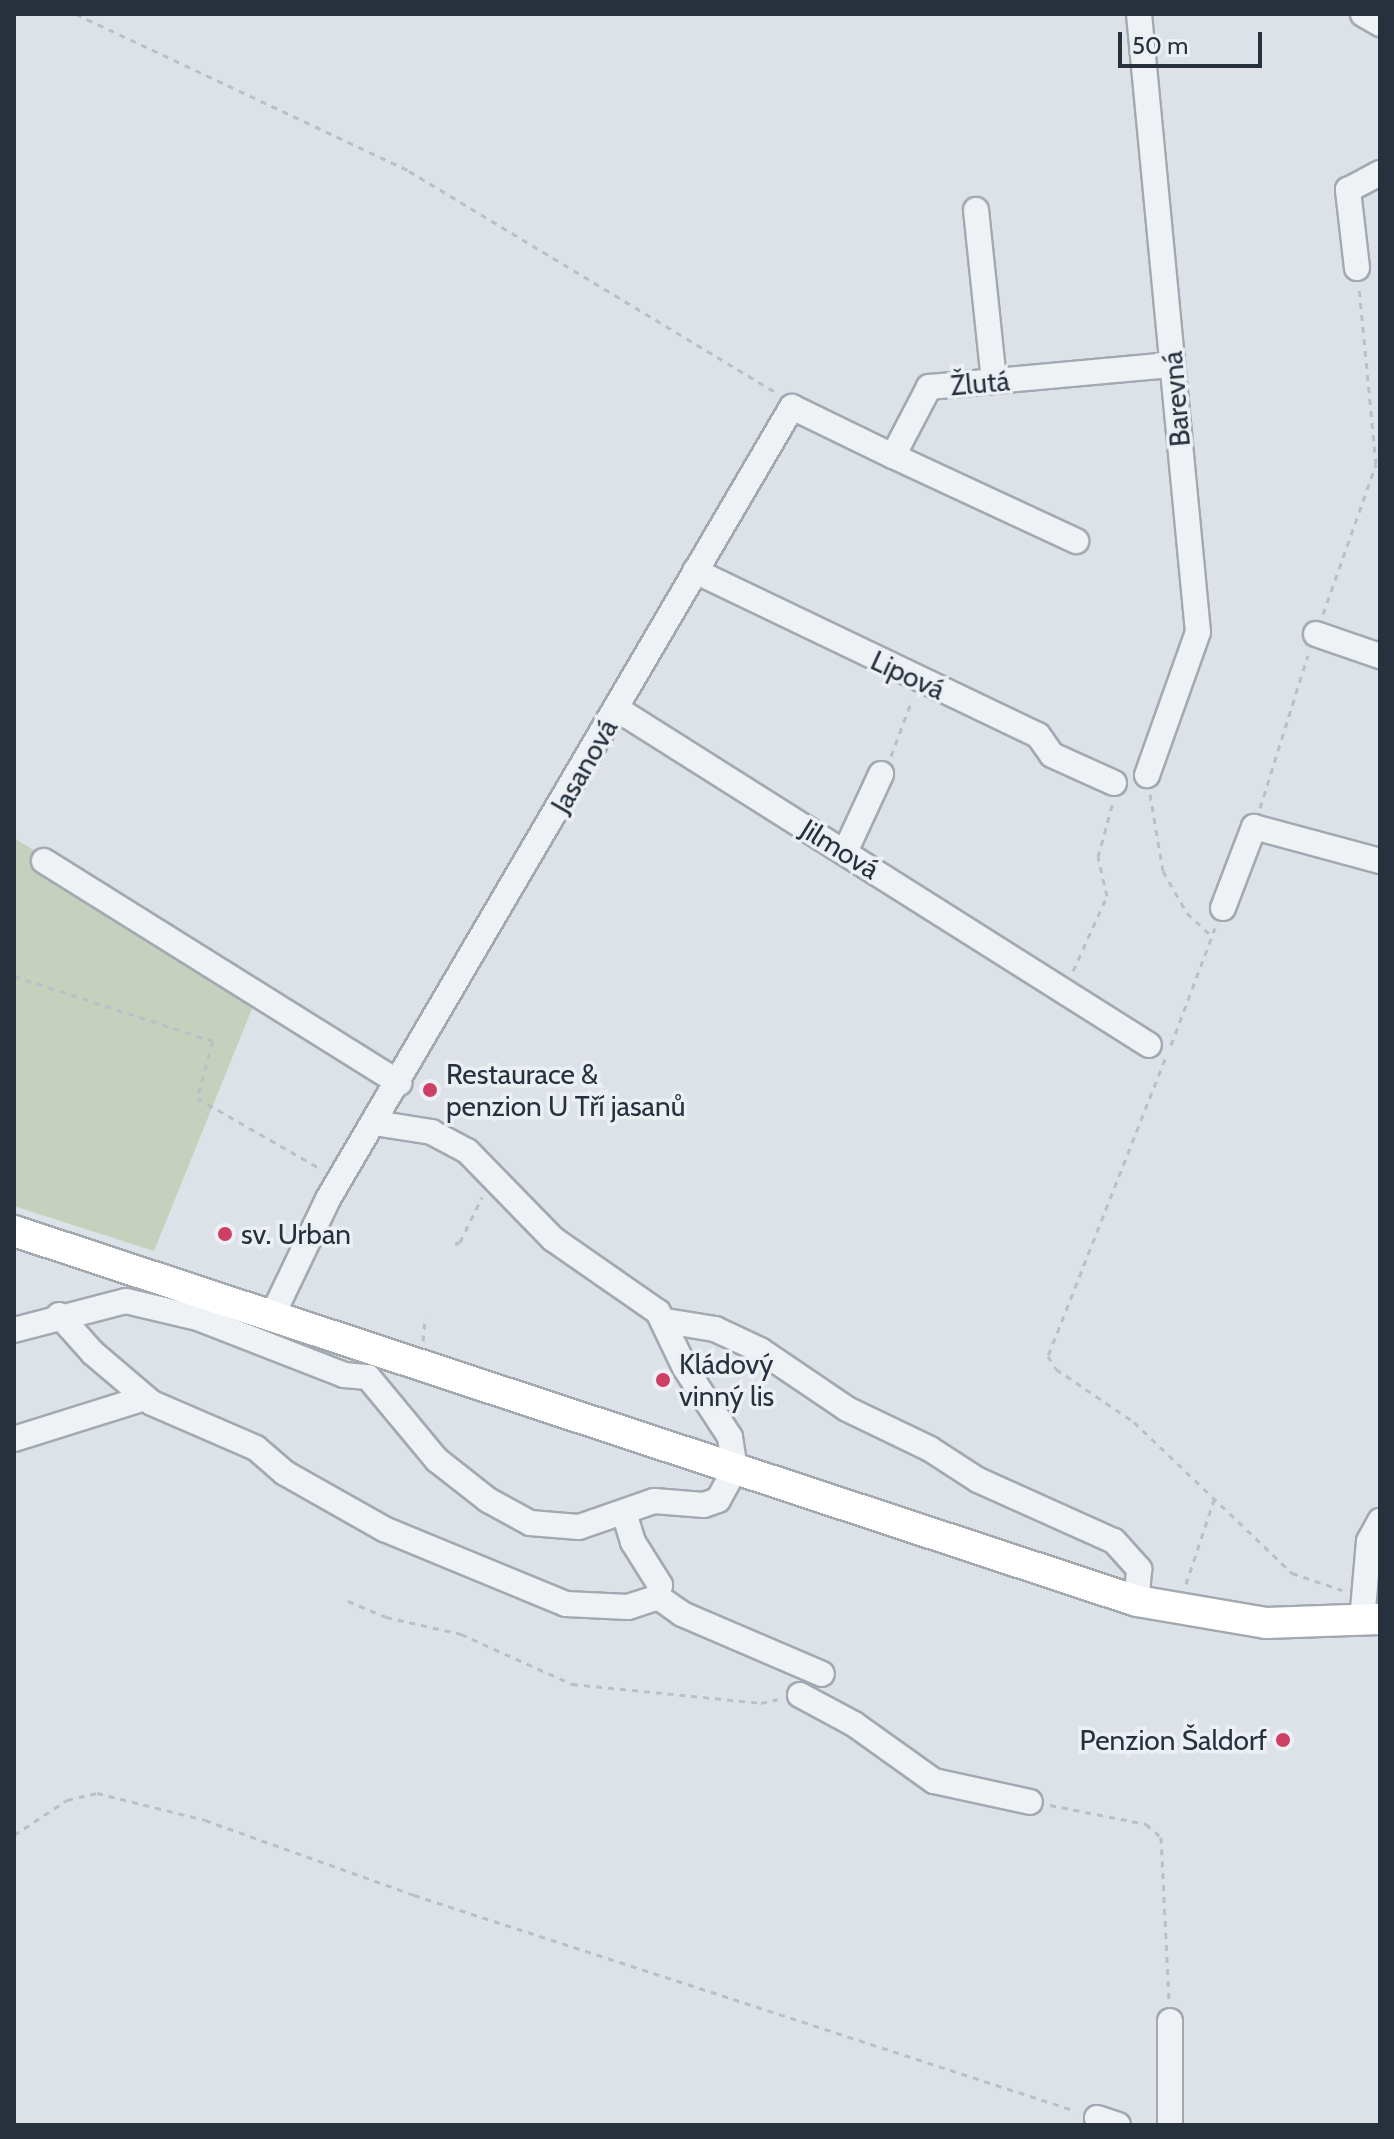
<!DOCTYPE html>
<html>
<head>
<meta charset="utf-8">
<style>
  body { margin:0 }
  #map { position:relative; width:1394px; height:2139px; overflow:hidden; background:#dce2e7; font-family:Cabin,sans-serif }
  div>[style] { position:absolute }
  .green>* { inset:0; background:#c5d1bd }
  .path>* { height:3px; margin-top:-1.5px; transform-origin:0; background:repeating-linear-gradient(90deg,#bbc0c5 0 6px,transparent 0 12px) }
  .roads { filter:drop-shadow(2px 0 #a2a9b1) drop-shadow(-2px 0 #a2a9b1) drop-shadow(0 2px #a2a9b1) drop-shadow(0 -2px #a2a9b1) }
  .minor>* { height:24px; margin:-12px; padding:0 12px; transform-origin:12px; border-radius:12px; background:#eff2f5 }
  .major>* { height:30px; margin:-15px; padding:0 15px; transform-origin:15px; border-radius:15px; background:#fff }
  .dots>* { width:22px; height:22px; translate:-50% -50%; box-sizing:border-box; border:4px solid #ecf0f4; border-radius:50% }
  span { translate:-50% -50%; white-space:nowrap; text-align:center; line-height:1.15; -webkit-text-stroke:7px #ecf0f4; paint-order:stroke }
  .street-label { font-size:28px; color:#26313d }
  .poi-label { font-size:28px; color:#26313d }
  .left { translate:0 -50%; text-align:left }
  .right { translate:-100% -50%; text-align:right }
  .frame { position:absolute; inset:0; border:16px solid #26313d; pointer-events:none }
  .scale { position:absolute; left:1118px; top:32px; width:144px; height:36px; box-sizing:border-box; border:4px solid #26313d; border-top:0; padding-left:10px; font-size:24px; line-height:28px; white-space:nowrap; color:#26313d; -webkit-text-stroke:6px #ecf0f4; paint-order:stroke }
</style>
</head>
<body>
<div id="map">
  <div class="green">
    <div style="clip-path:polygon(14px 838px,260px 989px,154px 1251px,14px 1206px)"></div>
  </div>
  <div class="path">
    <div style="left:76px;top:14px;width:368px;rotate:25.2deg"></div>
    <div style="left:409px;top:171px;width:428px;rotate:31.1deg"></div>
    <div style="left:1323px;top:614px;width:159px;rotate:-70.5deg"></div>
    <div style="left:1376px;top:464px;width:178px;rotate:-95.5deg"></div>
    <div style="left:891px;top:756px;width:60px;rotate:-69.4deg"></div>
    <div style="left:1150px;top:794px;width:78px;rotate:80.4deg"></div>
    <div style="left:1163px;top:871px;width:48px;rotate:60.3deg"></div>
    <div style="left:1187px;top:913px;width:34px;rotate:43deg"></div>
    <div style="left:1260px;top:808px;width:160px;rotate:-72.6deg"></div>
    <div style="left:1073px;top:971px;width:82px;rotate:-65.6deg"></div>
    <div style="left:1107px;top:896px;width:40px;rotate:-103deg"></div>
    <div style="left:1098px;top:857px;width:57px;rotate:-74.7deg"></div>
    <div style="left:14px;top:976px;width:209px;rotate:18.1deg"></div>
    <div style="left:213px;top:1041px;width:59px;rotate:105.7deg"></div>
    <div style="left:197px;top:1098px;width:143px;rotate:29.8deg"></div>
    <div style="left:1171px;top:1045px;width:125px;rotate:-69.4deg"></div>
    <div style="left:1165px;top:1059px;width:319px;rotate:111.5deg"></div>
    <div style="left:1048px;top:1356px;width:15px;rotate:58deg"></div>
    <div style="left:1056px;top:1369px;width:94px;rotate:34.2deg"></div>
    <div style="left:1134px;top:1422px;width:219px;rotate:43.7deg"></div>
    <div style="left:1292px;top:1573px;width:53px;rotate:18.8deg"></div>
    <div style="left:455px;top:1244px;width:5px;rotate:-22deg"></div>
    <div style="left:460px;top:1242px;width:50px;rotate:-63.9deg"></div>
    <div style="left:423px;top:1341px;width:24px;rotate:-85deg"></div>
    <div style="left:1186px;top:1584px;width:89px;rotate:-71.6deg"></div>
    <div style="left:348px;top:1601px;width:41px;rotate:22.8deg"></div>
    <div style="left:386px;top:1617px;width:77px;rotate:12.8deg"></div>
    <div style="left:461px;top:1634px;width:122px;rotate:24.2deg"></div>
    <div style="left:572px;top:1684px;width:190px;rotate:5.7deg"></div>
    <div style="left:761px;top:1703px;width:17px;rotate:-13deg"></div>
    <div style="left:1050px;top:1805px;width:98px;rotate:11.2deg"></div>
    <div style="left:1146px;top:1824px;width:20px;rotate:41deg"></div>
    <div style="left:1161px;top:1837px;width:163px;rotate:87.2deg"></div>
    <div style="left:14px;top:1835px;width:64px;rotate:-33.4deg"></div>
    <div style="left:67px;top:1800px;width:31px;rotate:-13deg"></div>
    <div style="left:97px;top:1793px;width:111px;rotate:14deg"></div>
    <div style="left:205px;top:1820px;width:222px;rotate:19.7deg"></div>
    <div style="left:414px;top:1895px;width:696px;rotate:18.07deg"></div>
  </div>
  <div class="roads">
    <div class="minor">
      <div style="left:1139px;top:14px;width:621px;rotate:84.55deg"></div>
      <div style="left:1198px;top:632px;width:152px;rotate:109.6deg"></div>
      <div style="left:1363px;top:14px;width:20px;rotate:30deg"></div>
      <div style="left:976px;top:210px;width:172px;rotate:84deg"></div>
      <div style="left:1357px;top:268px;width:79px;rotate:-96.6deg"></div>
      <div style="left:1348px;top:190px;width:36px;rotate:-28deg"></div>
      <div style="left:893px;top:456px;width:202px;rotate:24.9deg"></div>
      <div style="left:695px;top:571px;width:380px;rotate:25.6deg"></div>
      <div style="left:1038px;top:735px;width:24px;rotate:55deg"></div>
      <div style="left:1052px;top:755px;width:68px;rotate:24.3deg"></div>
      <div style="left:1316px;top:634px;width:68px;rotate:19deg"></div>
      <div style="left:617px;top:709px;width:629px;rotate:32.28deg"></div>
      <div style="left:845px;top:852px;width:86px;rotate:-65.2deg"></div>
      <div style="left:44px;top:861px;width:419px;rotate:32deg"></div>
      <div style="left:1223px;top:908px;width:87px;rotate:-69.1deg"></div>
      <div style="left:1254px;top:827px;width:131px;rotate:15.1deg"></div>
      <div style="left:59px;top:1315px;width:51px;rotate:48.2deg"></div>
      <div style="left:93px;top:1353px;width:77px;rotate:40.3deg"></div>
      <div style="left:152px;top:1403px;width:113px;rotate:23.4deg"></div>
      <div style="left:256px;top:1448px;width:38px;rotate:41deg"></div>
      <div style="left:285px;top:1473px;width:114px;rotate:29.5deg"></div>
      <div style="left:384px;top:1529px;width:197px;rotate:22.4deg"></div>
      <div style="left:566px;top:1604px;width:62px;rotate:2.8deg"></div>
      <div style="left:628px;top:1607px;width:32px;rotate:-18deg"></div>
      <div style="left:658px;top:1597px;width:12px;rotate:-81deg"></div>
      <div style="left:660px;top:1585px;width:51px;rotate:-122.1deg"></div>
      <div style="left:633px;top:1542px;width:31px;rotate:-107deg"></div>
      <div style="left:272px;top:1316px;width:130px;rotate:-64.4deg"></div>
      <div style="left:328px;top:1199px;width:918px;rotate:-59.64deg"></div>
      <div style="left:792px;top:407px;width:112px;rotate:25.9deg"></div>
      <div style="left:893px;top:456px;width:78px;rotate:-62.4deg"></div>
      <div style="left:929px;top:387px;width:244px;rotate:-5.2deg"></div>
      <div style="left:666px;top:1321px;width:50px;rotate:9.3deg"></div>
      <div style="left:715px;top:1329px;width:50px;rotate:25deg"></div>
      <div style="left:760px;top:1350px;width:105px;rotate:34.1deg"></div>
      <div style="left:847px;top:1409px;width:92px;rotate:25.7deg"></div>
      <div style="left:930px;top:1449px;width:57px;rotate:32.9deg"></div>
      <div style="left:978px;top:1480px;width:149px;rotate:24.2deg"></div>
      <div style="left:1114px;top:1541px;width:38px;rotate:48deg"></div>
      <div style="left:1139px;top:1569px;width:32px;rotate:94deg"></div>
      <div style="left:14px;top:1330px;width:116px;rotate:-14.5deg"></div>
      <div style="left:126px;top:1301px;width:74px;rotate:13.3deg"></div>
      <div style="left:198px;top:1318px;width:157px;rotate:21.3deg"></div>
      <div style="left:344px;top:1375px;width:24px;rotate:5deg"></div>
      <div style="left:368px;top:1377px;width:108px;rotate:50.3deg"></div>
      <div style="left:437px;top:1460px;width:65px;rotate:38.1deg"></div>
      <div style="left:488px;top:1500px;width:48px;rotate:28.7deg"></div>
      <div style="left:530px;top:1523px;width:49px;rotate:4.7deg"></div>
      <div style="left:579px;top:1527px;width:79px;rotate:-19.1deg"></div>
      <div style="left:654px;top:1501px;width:50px;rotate:4.6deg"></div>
      <div style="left:704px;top:1505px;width:15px;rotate:-20deg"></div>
      <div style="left:718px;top:1500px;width:35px;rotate:-61deg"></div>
      <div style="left:735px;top:1469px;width:32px;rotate:-99deg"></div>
      <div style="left:730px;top:1437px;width:82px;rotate:-123.1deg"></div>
      <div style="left:685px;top:1368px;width:62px;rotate:-115.7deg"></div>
      <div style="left:658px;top:1312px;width:128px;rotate:-145.2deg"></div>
      <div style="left:553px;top:1239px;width:123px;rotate:-134.3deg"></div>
      <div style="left:467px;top:1151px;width:40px;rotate:-152deg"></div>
      <div style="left:432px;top:1132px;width:59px;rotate:-171.2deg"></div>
      <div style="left:14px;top:1439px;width:137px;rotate:-17.4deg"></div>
      <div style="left:658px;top:1597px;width:29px;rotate:35deg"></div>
      <div style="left:682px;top:1614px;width:152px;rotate:23.2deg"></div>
      <div style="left:1362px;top:1621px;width:80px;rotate:-85deg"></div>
      <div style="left:1369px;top:1541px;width:23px;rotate:-61deg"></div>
      <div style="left:800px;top:1695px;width:61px;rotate:28.2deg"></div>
      <div style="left:854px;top:1724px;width:98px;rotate:35.5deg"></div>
      <div style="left:934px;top:1781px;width:98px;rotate:12.3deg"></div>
      <div style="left:1170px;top:2021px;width:104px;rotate:90deg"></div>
      <div style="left:1097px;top:2118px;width:22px;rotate:18deg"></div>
    </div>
    <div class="major">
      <div style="left:14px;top:1231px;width:1182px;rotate:18.24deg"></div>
      <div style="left:1137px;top:1601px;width:131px;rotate:9.7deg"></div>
      <div style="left:1266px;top:1623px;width:114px;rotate:-2deg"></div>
    </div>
  </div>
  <div class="dots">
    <div style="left:430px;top:1090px;background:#ce3f65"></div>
    <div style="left:225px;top:1234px;background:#ce3f65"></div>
    <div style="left:663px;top:1380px;background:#ce3f65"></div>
    <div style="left:1283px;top:1740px;background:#ce3f65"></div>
  </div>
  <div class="street-label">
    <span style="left:980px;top:383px;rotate:-5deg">Žlutá</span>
    <span style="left:1176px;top:399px;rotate:-95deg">Barevná</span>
    <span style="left:908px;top:675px;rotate:25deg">Lipová</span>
    <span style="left:584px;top:766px;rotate:-60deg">Jasanová</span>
    <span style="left:840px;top:849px;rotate:32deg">Jilmová</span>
  </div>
  <div class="poi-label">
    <span class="left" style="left:446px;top:1090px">Restaurace &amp;<br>penzion U Tří jasanů</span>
    <span class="left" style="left:241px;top:1234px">sv. Urban</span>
    <span class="left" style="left:679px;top:1380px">Kládový<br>vinný lis</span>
    <span class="right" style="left:1267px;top:1740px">Penzion Šaldorf</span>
  </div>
  <div class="frame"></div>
  <div class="scale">50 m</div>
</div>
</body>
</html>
